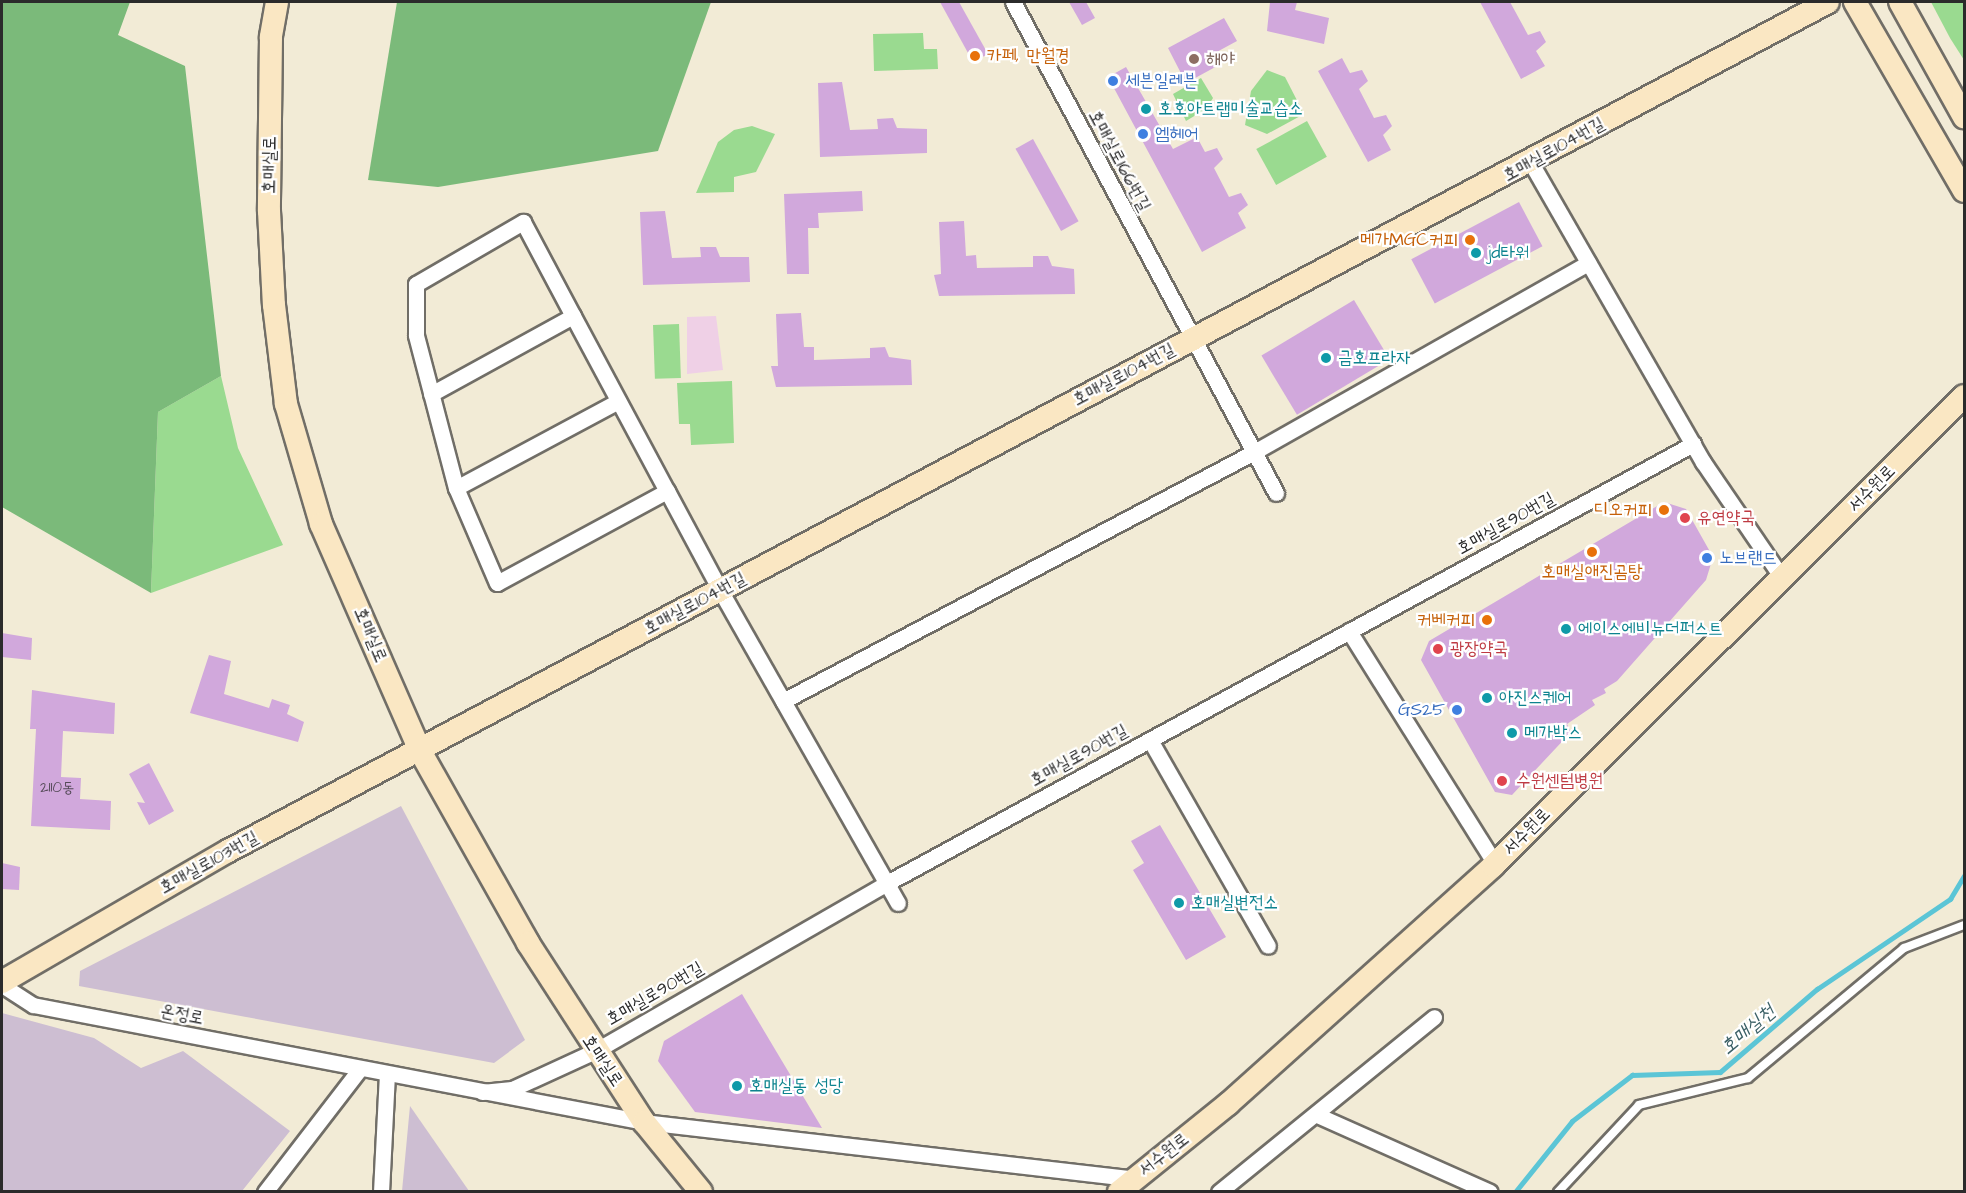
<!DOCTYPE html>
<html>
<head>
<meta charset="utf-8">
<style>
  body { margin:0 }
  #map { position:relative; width:1966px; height:1193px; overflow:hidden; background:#f2ebd6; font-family:"Architects Daughter","Poor Story",sans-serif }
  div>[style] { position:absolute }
  .built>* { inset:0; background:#efd0e6 }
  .industrial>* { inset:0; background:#cdbed2 }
  .green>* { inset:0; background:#9ada90; transform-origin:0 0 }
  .forest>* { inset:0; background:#7bba7a }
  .stream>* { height:5px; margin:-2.5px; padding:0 2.5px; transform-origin:2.5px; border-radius:2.5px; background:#5bc5d6 }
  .building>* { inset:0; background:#d1a8dc; transform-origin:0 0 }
  .roads { filter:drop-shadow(2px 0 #716e67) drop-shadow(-2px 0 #716e67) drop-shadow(0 2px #716e67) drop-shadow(0 -2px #716e67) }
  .lane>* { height:8px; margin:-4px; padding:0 4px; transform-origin:4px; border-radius:4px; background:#fff }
  .street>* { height:15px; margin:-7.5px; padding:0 7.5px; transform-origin:7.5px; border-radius:7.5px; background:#fff }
  .secondary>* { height:22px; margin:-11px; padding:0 11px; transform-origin:11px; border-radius:11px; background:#fae7c3 }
  .dots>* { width:16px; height:16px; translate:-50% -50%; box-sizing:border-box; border:3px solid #fff; border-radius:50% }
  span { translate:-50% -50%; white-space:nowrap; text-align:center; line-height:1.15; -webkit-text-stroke:4.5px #fff; paint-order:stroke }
  .number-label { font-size:15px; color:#544a57 }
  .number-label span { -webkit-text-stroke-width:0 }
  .food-label { font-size:18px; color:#c56008 }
  .left { translate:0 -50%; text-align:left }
  .right { translate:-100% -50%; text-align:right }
  .education-label { font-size:18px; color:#785e54 }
  .shop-label { font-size:18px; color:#366cbe }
  .culture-label { font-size:18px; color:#0d838f }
  .street-label { font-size:18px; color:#2b2b2b }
  .health-label { font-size:18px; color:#be3a42 }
  .water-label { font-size:20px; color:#3c6167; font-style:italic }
  .frame { position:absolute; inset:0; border:3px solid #2b2b2b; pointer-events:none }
</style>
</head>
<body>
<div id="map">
  <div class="built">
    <div style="clip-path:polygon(716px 316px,723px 370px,687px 374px,687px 317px)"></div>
  </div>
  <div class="industrial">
    <div style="clip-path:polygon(401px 806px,525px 1040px,494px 1063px,79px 986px,80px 971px)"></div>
    <div style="clip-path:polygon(2px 1013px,94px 1038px,141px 1068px,183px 1051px,290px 1131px,242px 1191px,2px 1191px)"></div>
    <div style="clip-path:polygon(410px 1106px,469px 1191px,402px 1191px)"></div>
  </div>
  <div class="green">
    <div style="clip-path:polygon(1931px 2px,1964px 2px,1964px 60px,1950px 38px)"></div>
    <div style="clip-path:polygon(923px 33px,924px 49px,937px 49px,938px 69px,874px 71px,873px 34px)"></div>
    <div style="clip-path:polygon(1267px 70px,1285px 77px,1304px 114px,1267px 134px,1245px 125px,1251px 91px)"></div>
    <div style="clip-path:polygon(1201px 78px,1213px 98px,1206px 109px,1186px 121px,1173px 94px)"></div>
    <div style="left:1307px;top:121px;width:41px;height:58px;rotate:61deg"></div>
    <div style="clip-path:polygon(752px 126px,775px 134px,756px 172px,734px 177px,734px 192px,696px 193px,718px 142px,734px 130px)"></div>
    <div style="left:679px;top:324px;width:54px;height:26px;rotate:88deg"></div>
    <div style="clip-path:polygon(221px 376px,238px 448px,283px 545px,151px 593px,158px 412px)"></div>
    <div style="clip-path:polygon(732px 381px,734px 443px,691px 445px,690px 424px,679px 424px,677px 383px)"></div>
  </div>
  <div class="forest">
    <div style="clip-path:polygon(2px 2px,130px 2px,118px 35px,185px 66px,221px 376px,158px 412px,151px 593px,2px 507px)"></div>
    <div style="clip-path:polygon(397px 2px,711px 2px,658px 151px,438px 187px,368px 180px)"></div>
  </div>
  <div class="stream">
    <div style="left:1515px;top:1192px;width:91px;rotate:-51.2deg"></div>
    <div style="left:1572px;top:1121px;width:76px;rotate:-37.5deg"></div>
    <div style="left:1632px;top:1075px;width:88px;rotate:-2deg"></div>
    <div style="left:1720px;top:1072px;width:128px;rotate:-40.6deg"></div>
    <div style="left:1817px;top:989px;width:161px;rotate:-34.1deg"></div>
    <div style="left:1950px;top:899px;width:27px;rotate:-59deg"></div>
  </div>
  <div class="building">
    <div style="clip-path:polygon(940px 2px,959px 2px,988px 54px,973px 62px)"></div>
    <div style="clip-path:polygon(1069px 2px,1086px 2px,1095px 18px,1082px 25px)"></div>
    <div style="clip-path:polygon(1270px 2px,1297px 2px,1295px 10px,1329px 18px,1324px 44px,1267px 31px)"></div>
    <div style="clip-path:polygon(1480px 2px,1510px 2px,1528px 35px,1540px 31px,1546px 42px,1536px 51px,1545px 66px,1521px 79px)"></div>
    <div style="clip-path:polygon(1224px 18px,1237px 41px,1213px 54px,1219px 65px,1186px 83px,1168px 48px)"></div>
    <div style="clip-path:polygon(1342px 58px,1350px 73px,1362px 70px,1368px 81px,1359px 89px,1374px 118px,1386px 115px,1392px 126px,1383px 135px,1391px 150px,1368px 162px,1318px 71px)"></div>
    <div style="clip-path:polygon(1126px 67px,1173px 149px,1197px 137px,1205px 152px,1217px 148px,1223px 159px,1214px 168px,1229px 197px,1241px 193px,1248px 205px,1238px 213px,1246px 228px,1202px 252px,1108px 77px)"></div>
    <div style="clip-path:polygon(842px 82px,850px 130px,878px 129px,877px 119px,893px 118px,897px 128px,927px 129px,927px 153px,820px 157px,818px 83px)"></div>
    <div style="left:1033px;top:139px;width:94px;height:20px;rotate:61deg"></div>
    <div style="clip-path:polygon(862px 191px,863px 211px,818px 213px,819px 228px,808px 228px,809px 274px,787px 274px,784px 194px)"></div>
    <div style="left:1519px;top:202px;width:50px;height:122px;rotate:62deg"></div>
    <div style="clip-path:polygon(665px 211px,672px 258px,701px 257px,700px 247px,716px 247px,720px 257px,749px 257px,750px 282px,643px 285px,640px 212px)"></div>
    <div style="clip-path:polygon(964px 221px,966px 256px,976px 255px,977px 268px,1033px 267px,1033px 256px,1048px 256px,1052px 266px,1074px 269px,1075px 294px,939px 296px,934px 275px,941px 274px,939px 222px)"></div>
    <div style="left:1354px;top:300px;width:69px;height:108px;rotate:59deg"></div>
    <div style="clip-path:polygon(801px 313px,804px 347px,814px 347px,814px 360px,870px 358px,870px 348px,885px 347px,889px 357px,911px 360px,912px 385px,776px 387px,771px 366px,778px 366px,776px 314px)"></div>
    <div style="clip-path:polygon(1664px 502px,1686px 509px,1713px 557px,1706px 580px,1617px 681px,1604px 689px,1606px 693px,1592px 700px,1595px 705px,1567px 724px,1571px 732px,1512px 795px,1495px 792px,1421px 660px,1429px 641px)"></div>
    <div style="clip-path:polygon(2px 633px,32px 638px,31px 660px,2px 657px)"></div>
    <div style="clip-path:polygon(209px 655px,231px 661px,224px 694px,269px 708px,272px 699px,290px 705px,287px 714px,304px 722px,298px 742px,190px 713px)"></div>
    <div style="clip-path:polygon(32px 690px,115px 703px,114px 734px,63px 731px,61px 777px,81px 778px,80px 799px,111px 801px,110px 830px,31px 826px,36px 729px,30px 729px)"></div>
    <div style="clip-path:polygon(149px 763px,174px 811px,149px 825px,137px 802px,145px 803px,129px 774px)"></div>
    <div style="clip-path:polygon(1160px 825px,1226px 937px,1186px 960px,1133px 870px,1144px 863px,1131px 841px)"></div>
    <div style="clip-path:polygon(2px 863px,20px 867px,19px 890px,2px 889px)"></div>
    <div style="clip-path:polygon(742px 994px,822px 1128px,695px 1112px,658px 1061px,664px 1041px)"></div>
  </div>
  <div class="roads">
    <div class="lane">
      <div style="left:1558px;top:1192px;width:119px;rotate:-47deg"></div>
      <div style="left:1639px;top:1105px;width:112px;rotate:-13.9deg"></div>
      <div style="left:1748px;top:1078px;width:203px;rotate:-39.8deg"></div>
      <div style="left:1904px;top:948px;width:64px;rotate:-21deg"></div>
    </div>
    <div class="street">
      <div style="left:1013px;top:2px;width:557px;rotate:61.82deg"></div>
      <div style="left:1531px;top:163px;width:345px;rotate:60.1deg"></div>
      <div style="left:1703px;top:462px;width:140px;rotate:55.7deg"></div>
      <div style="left:431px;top:394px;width:162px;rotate:-28.8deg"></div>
      <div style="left:456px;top:488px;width:184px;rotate:-28.2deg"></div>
      <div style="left:667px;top:491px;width:193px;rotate:151.6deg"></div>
      <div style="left:497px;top:583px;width:103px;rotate:-113.3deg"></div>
      <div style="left:456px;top:488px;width:158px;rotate:-104.7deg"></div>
      <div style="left:416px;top:335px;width:51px;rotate:-90deg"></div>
      <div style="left:416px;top:284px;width:124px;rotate:-30.1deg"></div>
      <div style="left:523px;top:222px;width:106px;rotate:62deg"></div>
      <div style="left:573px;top:316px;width:199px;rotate:61.8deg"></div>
      <div style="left:667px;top:491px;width:112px;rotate:61.8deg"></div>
      <div style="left:720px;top:590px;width:360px;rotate:60.4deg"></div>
      <div style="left:1349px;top:631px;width:275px;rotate:57.9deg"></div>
      <div style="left:783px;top:701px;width:533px;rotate:-27.86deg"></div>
      <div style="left:1254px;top:452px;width:384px;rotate:-29.5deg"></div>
      <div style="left:1150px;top:740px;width:237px;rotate:60.2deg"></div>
      <div style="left:2px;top:985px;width:37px;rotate:33deg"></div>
      <div style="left:33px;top:1005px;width:622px;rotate:10.84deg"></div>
      <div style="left:644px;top:1122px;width:493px;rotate:6.6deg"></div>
      <div style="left:482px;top:1092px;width:30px;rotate:-6deg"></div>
      <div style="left:512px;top:1089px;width:91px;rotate:-24.6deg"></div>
      <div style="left:595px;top:1051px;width:337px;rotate:-29.9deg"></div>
      <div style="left:887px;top:883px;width:918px;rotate:-28.58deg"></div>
      <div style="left:1317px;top:1115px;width:189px;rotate:24deg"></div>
      <div style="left:265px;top:1192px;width:154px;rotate:-52.4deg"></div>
      <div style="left:381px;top:1192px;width:117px;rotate:-87.1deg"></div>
      <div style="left:1219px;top:1192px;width:277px;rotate:-39.1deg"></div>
    </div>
    <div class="secondary">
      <div style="left:277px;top:2px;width:36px;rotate:100deg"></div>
      <div style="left:271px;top:37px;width:174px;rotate:90.7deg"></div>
      <div style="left:269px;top:211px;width:94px;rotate:87deg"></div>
      <div style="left:274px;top:305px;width:100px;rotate:83.1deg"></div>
      <div style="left:286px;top:404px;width:125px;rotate:73.7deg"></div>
      <div style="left:321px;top:524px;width:248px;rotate:66.4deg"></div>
      <div style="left:420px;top:751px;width:220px;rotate:60.6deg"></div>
      <div style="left:528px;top:943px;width:213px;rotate:57.1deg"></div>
      <div style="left:644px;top:1122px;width:90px;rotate:50.8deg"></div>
      <div style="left:1855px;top:2px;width:218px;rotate:60deg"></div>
      <div style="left:1900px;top:2px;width:132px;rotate:60.9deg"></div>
      <div style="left:2px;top:982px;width:261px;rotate:-30.1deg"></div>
      <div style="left:228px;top:851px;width:1811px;rotate:-27.95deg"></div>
      <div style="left:1119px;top:1192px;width:140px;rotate:-38.9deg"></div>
      <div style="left:1228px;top:1104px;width:356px;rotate:-41.9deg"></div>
      <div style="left:1493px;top:866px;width:665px;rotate:-44.94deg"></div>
    </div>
  </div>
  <div class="dots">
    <div style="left:975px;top:56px;background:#e8710a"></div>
    <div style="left:1194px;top:59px;background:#8d6e63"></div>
    <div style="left:1113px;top:81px;background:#3f7fe0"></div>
    <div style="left:1146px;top:109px;background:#0f9aa8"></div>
    <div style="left:1143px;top:134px;background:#3f7fe0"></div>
    <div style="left:1470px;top:240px;background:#e8710a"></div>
    <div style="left:1476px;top:253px;background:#0f9aa8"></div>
    <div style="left:1326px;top:358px;background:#0f9aa8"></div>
    <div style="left:1664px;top:510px;background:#e8710a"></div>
    <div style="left:1685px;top:518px;background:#e0444e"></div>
    <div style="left:1592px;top:552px;background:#e8710a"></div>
    <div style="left:1707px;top:558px;background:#3f7fe0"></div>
    <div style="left:1487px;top:620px;background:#e8710a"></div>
    <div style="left:1566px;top:629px;background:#0f9aa8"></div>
    <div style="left:1438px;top:649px;background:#e0444e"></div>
    <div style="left:1487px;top:698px;background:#0f9aa8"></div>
    <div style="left:1457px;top:710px;background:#3f7fe0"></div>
    <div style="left:1512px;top:733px;background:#0f9aa8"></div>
    <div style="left:1502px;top:781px;background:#e0444e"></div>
    <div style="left:1179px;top:903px;background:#0f9aa8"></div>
    <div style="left:737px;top:1086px;background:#0f9aa8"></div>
  </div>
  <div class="number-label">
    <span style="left:57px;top:788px">2110동</span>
  </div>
  <div class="food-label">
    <span class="left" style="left:987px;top:56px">카페, 만월경</span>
    <span class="right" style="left:1458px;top:240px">메가MGC커피</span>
    <span class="right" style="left:1652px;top:510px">디오커피</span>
    <span style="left:1592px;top:572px">호매실애진곰탕</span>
    <span class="right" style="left:1475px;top:620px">커베커피</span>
  </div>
  <div class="education-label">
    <span class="left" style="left:1206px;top:59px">해야</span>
  </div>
  <div class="shop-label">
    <span class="left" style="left:1125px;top:81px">세븐일레븐</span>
    <span class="left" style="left:1155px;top:134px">엠헤어</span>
    <span class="left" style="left:1719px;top:558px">노브랜드</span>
    <span class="right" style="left:1445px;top:710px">GS25</span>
  </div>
  <div class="culture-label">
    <span class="left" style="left:1158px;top:109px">호호아트랩미술교습소</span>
    <span class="left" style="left:1488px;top:253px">jd타워</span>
    <span class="left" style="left:1338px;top:358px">금호프라자</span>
    <span class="left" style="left:1578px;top:629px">에이스에비뉴더퍼스트</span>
    <span class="left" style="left:1499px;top:698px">아진스퀘어</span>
    <span class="left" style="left:1524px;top:733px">메가박스</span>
    <span class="left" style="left:1191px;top:903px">호매실변전소</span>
    <span class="left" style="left:749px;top:1086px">호매실동 성당</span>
  </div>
  <div class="street-label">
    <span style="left:1554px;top:150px;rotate:-29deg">호매실로104번길</span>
    <span style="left:1119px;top:161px;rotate:62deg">호매실로166번길</span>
    <span style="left:270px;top:165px;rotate:-89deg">호매실로</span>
    <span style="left:1124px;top:375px;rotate:-28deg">호매실로104번길</span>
    <span style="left:1872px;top:489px;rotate:-45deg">서수원로</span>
    <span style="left:1506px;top:524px;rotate:-29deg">호매실로90번길</span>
    <span style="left:695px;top:604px;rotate:-28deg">호매실로104번길</span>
    <span style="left:370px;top:635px;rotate:67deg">호매실로</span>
    <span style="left:1079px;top:756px;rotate:-29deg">호매실로90번길</span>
    <span style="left:1527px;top:832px;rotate:-45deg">서수원로</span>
    <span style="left:209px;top:863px;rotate:-29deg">호매실로103번길</span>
    <span style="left:655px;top:994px;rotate:-30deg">호매실로90번길</span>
    <span style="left:182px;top:1015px;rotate:11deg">온정로</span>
    <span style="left:602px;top:1061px;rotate:56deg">호매실로</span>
    <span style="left:1164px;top:1155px;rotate:-38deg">서수원로</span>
  </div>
  <div class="health-label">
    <span class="left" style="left:1697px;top:518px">유연약국</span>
    <span class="left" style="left:1450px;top:649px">광장약국</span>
    <span class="left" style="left:1516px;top:781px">수원센텀병원</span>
  </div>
  <div class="water-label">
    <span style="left:1748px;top:1030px;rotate:-40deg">호매실천</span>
  </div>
  <div class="frame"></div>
</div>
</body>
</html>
